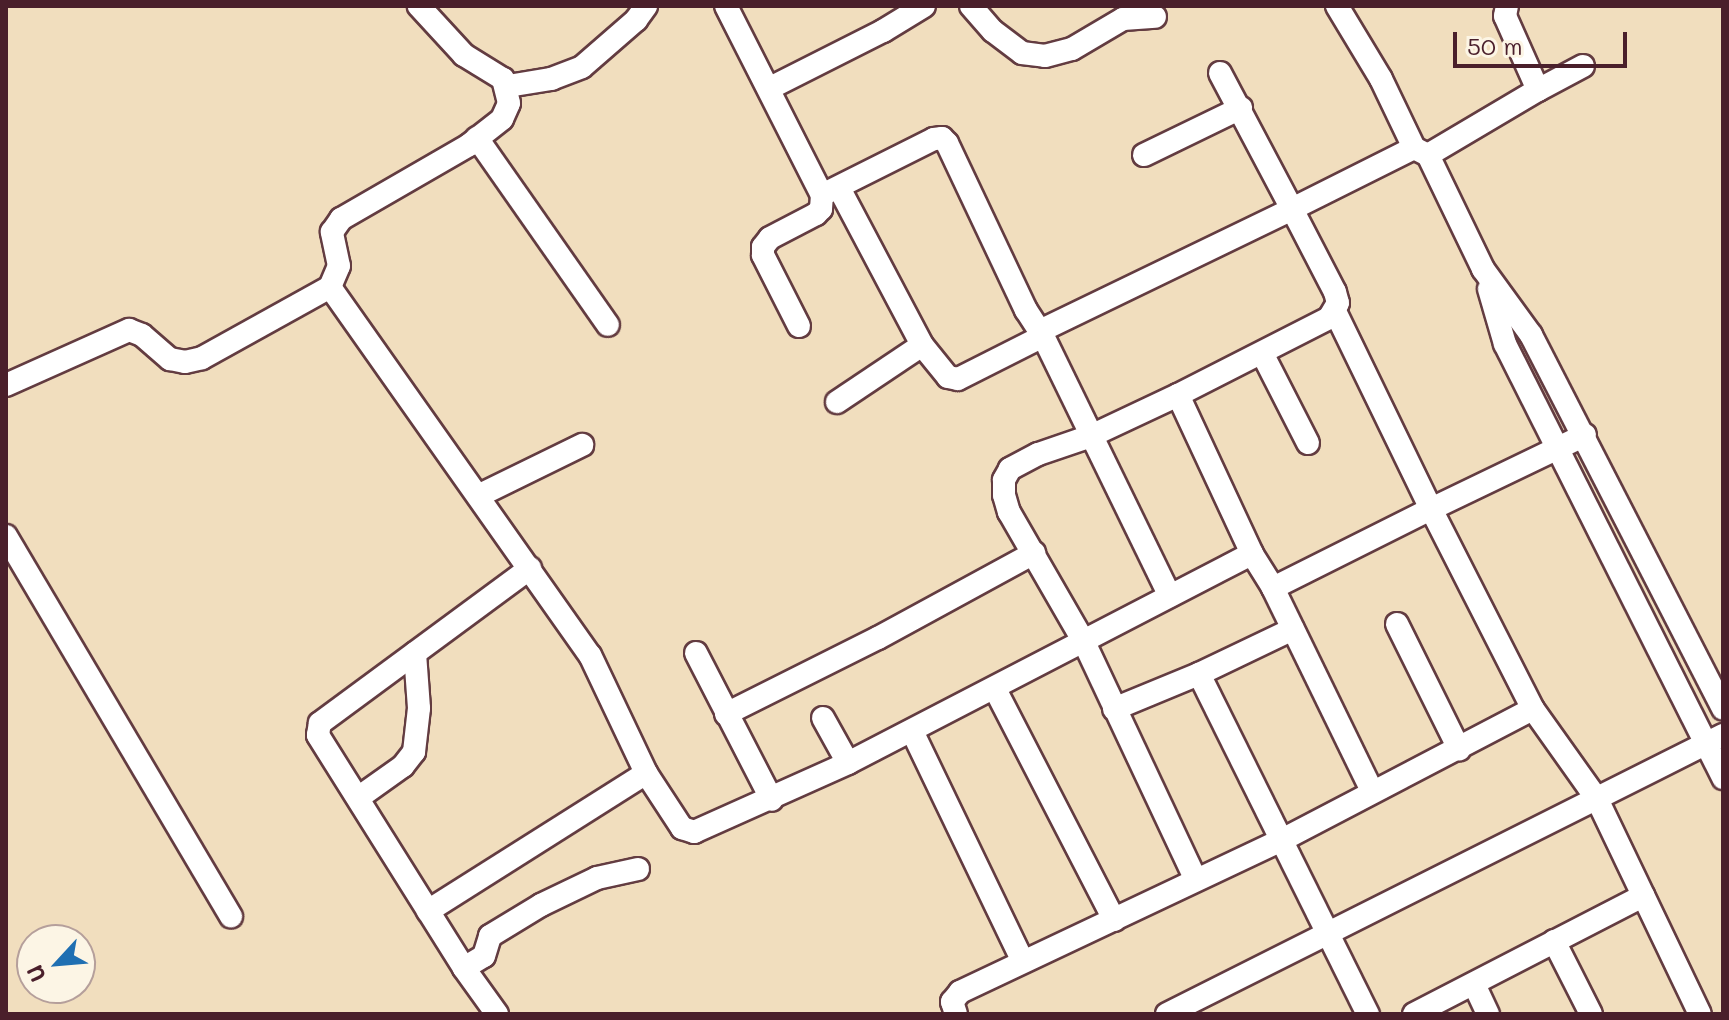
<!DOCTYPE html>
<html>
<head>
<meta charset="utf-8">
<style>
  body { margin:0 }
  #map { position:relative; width:1729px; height:1020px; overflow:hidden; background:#f1debe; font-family:Mali,sans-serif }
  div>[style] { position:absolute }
  .roads { filter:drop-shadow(2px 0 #633c41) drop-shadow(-2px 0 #633c41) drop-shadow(0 2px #633c41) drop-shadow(0 -2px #633c41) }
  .street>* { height:22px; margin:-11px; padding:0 11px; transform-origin:11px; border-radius:11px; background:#fff }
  span { translate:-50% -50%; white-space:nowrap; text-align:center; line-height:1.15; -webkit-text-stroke:6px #fcf5e5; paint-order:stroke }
  .frame { position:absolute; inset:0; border:8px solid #4a1f2b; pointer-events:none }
  .north { position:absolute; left:16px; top:924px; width:80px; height:80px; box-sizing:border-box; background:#fcf5e5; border:2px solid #b59f9b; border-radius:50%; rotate:244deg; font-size:22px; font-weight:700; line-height:32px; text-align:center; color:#4a1f2b }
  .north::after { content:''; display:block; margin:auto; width:28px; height:36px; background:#1f6fb2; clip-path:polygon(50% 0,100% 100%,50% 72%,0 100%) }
  .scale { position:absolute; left:1453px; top:32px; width:174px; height:36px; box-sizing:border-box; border:4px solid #4a1f2b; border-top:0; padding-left:10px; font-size:24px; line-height:28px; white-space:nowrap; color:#4a1f2b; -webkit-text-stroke:6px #fcf5e5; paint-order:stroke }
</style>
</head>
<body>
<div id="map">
  <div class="roads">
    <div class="street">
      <div style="left:726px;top:6px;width:212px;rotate:63.1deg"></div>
      <div style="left:822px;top:195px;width:125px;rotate:-26.6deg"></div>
      <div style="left:934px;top:139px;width:8px;rotate:-7deg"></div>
      <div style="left:942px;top:138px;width:7px;rotate:45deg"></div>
      <div style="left:947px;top:143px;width:185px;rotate:64.7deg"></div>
      <div style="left:1026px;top:310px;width:31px;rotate:57deg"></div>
      <div style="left:1043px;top:336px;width:289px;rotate:64deg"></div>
      <div style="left:971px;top:6px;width:33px;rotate:49deg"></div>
      <div style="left:993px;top:31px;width:36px;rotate:37deg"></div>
      <div style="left:1022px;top:53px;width:23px;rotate:7deg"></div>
      <div style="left:1045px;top:56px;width:28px;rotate:-15deg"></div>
      <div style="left:1072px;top:49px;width:59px;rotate:-30.5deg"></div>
      <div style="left:1123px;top:19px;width:32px;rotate:-4deg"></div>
      <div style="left:1337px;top:6px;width:85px;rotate:58.9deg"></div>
      <div style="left:1381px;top:79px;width:76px;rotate:64.4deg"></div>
      <div style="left:1414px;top:148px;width:16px;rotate:27deg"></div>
      <div style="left:1428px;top:155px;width:127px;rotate:64.2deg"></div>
      <div style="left:1483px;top:269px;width:82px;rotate:54deg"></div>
      <div style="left:1531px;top:335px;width:420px;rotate:62.8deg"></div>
      <div style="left:1220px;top:73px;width:154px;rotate:62.1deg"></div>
      <div style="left:1292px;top:209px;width:136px;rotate:-26.6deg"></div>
      <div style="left:508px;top:86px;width:44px;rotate:-9.2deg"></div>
      <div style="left:551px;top:79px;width:33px;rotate:-21deg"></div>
      <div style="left:582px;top:67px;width:72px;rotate:-41deg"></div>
      <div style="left:636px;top:20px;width:17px;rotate:-54deg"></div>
      <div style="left:770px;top:88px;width:127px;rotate:-26.8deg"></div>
      <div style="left:883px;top:31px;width:48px;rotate:-31.4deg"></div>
      <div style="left:1538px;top:90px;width:51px;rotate:-28.1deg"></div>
      <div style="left:477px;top:138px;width:228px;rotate:55deg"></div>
      <div style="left:1144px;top:155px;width:108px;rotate:-25.9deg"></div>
      <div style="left:1428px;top:155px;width:128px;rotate:-30.6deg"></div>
      <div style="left:1538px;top:90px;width:81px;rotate:-114deg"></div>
      <div style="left:1505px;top:16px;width:10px;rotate:-79deg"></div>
      <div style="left:839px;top:188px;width:178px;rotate:62.1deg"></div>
      <div style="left:922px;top:345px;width:41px;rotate:50.9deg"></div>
      <div style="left:948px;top:377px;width:10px;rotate:11deg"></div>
      <div style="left:958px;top:379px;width:95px;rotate:-26.8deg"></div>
      <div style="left:330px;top:287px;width:23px;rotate:-67deg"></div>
      <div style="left:339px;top:266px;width:35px;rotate:-102deg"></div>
      <div style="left:332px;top:232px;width:16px;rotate:-55deg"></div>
      <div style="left:341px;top:219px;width:148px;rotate:-30deg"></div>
      <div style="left:469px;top:145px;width:42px;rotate:-38.2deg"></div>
      <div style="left:502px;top:119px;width:17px;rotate:-66deg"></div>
      <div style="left:509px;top:103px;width:25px;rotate:-104deg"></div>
      <div style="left:503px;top:79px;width:46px;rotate:-148.4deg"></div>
      <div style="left:464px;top:55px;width:67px;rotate:-132.6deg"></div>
      <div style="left:1489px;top:289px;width:57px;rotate:73.8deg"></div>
      <div style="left:1505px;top:344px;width:486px;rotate:63.3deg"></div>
      <div style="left:799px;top:326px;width:80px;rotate:-116.9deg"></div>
      <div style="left:763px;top:255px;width:8px;rotate:-90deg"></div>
      <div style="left:763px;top:247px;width:11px;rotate:-52deg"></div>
      <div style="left:770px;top:238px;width:52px;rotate:-27.6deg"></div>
      <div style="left:816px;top:214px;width:7px;rotate:-45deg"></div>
      <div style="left:821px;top:209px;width:14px;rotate:-86deg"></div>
      <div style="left:1040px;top:331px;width:280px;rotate:-25.8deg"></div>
      <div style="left:1292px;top:209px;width:93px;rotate:62.6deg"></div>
      <div style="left:1335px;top:292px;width:11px;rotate:75deg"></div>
      <div style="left:1338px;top:303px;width:17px;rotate:121deg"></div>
      <div style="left:1329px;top:318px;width:169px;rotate:153deg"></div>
      <div style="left:1178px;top:395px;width:96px;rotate:154.8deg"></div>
      <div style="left:1091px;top:436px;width:56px;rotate:161.2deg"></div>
      <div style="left:1038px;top:454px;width:32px;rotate:152deg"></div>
      <div style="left:1010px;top:469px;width:13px;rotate:119deg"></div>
      <div style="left:1004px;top:480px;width:15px;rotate:90deg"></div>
      <div style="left:1004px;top:495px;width:18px;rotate:74deg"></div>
      <div style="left:1009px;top:512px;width:148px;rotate:60deg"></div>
      <div style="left:1083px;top:640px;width:265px;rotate:64.8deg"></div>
      <div style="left:1262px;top:353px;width:101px;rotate:62.9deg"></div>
      <div style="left:6px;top:385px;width:135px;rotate:-24.1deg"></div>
      <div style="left:129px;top:330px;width:14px;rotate:21deg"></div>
      <div style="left:142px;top:335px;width:37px;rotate:41deg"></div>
      <div style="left:170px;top:359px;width:15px;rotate:11deg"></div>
      <div style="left:185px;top:362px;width:17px;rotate:-13deg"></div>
      <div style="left:202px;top:358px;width:146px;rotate:-29deg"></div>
      <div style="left:330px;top:287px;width:451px;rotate:54.8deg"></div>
      <div style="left:590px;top:655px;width:131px;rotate:64.6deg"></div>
      <div style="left:646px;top:773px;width:66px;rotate:56.8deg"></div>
      <div style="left:682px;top:828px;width:13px;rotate:18deg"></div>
      <div style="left:694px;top:832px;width:169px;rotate:-24.1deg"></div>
      <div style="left:848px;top:763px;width:455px;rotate:-27.4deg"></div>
      <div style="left:1178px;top:395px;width:175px;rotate:65deg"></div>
      <div style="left:1252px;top:554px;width:40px;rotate:58deg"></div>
      <div style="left:1273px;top:588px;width:226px;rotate:64deg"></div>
      <div style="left:837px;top:402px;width:102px;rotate:-33.8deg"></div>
      <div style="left:1585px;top:435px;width:171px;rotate:154.3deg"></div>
      <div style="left:1431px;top:509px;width:225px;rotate:63deg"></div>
      <div style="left:1533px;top:709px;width:110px;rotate:54.6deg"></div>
      <div style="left:1597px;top:799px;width:238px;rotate:64.4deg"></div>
      <div style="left:480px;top:495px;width:114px;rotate:-26.1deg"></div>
      <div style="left:6px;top:536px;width:442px;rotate:59.4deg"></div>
      <div style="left:1273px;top:588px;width:177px;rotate:-26.6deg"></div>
      <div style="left:1431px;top:509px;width:220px;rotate:-115.9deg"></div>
      <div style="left:1397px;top:624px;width:140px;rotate:63.6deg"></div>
      <div style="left:696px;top:653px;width:165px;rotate:62.7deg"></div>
      <div style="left:1199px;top:674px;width:380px;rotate:63.6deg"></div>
      <div style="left:995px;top:689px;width:260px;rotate:62.7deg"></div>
      <div style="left:1114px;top:709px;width:92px;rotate:-22.4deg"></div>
      <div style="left:1199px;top:674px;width:104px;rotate:-25.6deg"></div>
      <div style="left:726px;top:714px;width:170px;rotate:-26.6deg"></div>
      <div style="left:878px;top:638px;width:178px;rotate:-28.6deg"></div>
      <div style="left:823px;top:718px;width:51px;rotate:60.9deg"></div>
      <div style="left:912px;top:731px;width:256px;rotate:64.3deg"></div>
      <div style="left:358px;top:798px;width:55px;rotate:-35.4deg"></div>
      <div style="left:403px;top:766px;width:18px;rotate:-52deg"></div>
      <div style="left:414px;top:752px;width:44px;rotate:-83.5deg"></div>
      <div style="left:419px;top:708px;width:55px;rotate:-94.2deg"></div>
      <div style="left:428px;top:911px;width:258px;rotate:-32.3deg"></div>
      <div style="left:1554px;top:941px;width:82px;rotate:63.1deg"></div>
      <div style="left:464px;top:968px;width:23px;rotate:-31deg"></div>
      <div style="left:484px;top:956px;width:21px;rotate:-73deg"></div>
      <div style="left:490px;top:936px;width:60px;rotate:-31.3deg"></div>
      <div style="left:541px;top:905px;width:62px;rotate:-25.7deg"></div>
      <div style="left:597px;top:878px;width:42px;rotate:-12.4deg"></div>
      <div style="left:1474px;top:984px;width:33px;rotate:65deg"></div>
      <div style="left:497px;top:1014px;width:57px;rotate:-125.7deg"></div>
      <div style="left:464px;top:968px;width:275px;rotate:-122.1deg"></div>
      <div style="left:318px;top:735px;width:12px;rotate:-81deg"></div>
      <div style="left:320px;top:723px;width:261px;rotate:-36.4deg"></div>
      <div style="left:956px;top:1014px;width:13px;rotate:-108deg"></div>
      <div style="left:952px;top:1002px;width:13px;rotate:-51deg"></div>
      <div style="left:960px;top:992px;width:354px;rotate:-25.3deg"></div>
      <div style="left:1280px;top:841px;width:285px;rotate:-27.6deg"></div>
      <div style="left:1167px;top:1014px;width:622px;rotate:-26.65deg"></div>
      <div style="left:1414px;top:1014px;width:258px;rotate:-27.3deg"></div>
    </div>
  </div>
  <div class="frame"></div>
  <div class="north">U</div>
  <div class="scale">50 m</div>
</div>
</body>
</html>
